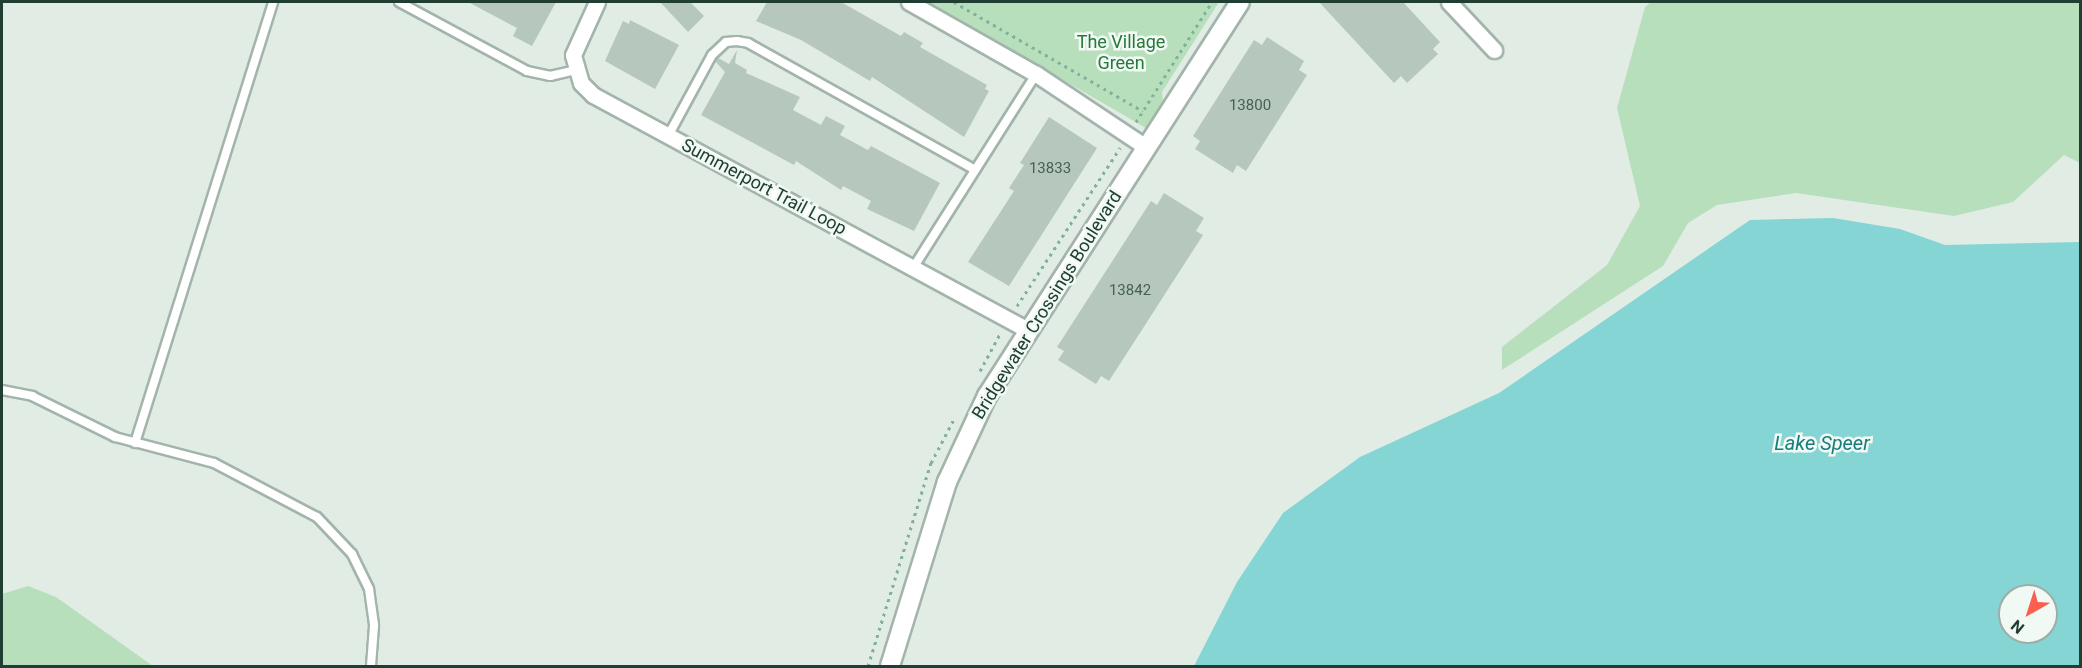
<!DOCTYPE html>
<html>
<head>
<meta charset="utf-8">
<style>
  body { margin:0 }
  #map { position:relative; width:2082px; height:668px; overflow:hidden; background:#e1ece5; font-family:Roboto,sans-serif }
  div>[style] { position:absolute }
  .green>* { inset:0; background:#b8dfbc }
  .water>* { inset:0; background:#85d5d5 }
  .building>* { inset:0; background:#b6c7be }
  .path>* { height:3px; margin-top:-1.5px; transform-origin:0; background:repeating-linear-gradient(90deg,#7fb29a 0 3px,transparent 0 7.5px) }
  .roads { filter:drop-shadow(2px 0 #a3b4ab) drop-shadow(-2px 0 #a3b4ab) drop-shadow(0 2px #a3b4ab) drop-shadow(0 -2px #a3b4ab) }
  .service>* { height:8px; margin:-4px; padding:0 4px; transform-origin:4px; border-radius:4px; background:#fff }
  .minor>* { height:15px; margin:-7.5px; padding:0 7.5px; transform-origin:7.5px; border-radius:7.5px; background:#fff }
  .tertiary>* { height:18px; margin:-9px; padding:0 9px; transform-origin:9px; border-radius:9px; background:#fff }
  span { translate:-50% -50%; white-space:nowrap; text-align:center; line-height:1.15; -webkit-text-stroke:5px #f1f9f4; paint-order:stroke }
  .number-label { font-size:15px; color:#466054 }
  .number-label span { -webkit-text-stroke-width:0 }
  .park-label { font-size:18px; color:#27783a }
  .street-label { font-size:18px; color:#203e31 }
  .water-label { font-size:20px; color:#167d7e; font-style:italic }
  .frame { position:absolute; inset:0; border:3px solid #203e31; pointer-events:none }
  .north { position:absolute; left:1998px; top:584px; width:60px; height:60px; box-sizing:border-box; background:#f1f9f4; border:2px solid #9daea6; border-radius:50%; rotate:219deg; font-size:16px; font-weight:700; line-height:24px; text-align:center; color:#203e31 }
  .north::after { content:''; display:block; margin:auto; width:21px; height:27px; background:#fb5f50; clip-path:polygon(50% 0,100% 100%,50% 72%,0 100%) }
</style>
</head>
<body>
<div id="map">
  <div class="green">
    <div style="clip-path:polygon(928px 2px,1219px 2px,1162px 92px,1163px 103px,1146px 128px)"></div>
    <div style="clip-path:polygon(1651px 2px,2080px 2px,2080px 163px,2064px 155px,2013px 202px,1954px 216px,1796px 193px,1717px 205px,1688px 223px,1663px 266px,1502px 370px,1502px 347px,1607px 265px,1640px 206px,1617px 108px,1645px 7px)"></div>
    <div style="clip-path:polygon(28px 586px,56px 597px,153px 666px,2px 666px,2px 594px)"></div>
  </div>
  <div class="water">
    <div style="clip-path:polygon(evenodd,1833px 218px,1900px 229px,1945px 245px,2080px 242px,2080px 666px,1194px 666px,1237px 582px,1283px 513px,1360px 457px,1499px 393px,1750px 220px,1833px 218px,2010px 596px,2046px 596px,2046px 632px,2010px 632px,2010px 596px)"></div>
  </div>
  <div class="building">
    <div style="clip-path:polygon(468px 2px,556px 2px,532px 46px,513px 36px,517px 28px)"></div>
    <div style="clip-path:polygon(660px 2px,690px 2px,704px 16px,688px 32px)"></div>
    <div style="clip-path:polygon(767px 2px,841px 2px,901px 36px,904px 32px,923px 43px,920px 47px,987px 85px,985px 89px,989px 91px,964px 137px,872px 77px,870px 81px,801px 40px,756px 21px)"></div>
    <div style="clip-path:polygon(1319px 2px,1403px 2px,1440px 42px,1433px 49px,1438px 54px,1407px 83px,1401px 76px,1394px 83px)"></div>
    <div style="clip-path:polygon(630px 20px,679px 45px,655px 89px,605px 61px,623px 21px,629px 24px)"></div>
    <div style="clip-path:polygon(1267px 37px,1304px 61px,1299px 70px,1307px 75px,1246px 171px,1237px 165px,1233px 173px,1195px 149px,1200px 141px,1193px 136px,1254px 40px,1262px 45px)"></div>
    <div style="clip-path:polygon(737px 50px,735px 63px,747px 70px,746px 73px,800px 97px,793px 110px,821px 125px,826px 116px,845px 126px,840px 135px,868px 150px,871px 146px,940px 183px,914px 231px,867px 209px,871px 201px,843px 186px,841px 190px,796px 161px,794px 165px,701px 115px,725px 72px,715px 61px,718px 58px,729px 64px)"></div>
    <div style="clip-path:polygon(1049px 117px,1097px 148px,1009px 286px,968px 262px,1014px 191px,1009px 188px,1024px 165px,1020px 163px)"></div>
    <div style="clip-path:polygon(1164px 193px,1204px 218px,1196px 231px,1203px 235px,1109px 381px,1101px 376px,1096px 384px,1058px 360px,1064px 351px,1057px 347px,1151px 201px,1157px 205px)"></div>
  </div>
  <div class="path">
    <div style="left:954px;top:2px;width:218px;rotate:30deg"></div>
    <div style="left:1136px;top:122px;width:142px;rotate:-57.7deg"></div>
    <div style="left:1017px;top:306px;width:189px;rotate:-56.9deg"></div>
    <div style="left:980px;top:371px;width:44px;rotate:-61.7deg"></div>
    <div style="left:868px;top:666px;width:213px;rotate:-72.8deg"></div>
    <div style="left:931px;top:463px;width:50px;rotate:-62.4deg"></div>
  </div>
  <div class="roads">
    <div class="service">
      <div style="left:399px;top:2px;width:145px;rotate:28.3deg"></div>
      <div style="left:527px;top:71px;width:24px;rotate:12deg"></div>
      <div style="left:550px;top:76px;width:26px;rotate:-13deg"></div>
      <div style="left:668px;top:136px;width:92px;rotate:-61.5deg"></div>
      <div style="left:712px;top:55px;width:19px;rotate:-43deg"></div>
      <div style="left:726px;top:42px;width:11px;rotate:-5deg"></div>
      <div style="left:737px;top:41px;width:11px;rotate:10deg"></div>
      <div style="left:748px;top:43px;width:260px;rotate:29.2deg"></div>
      <div style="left:913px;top:268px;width:230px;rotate:-57.6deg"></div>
      <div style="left:2px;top:390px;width:31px;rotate:11deg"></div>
      <div style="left:32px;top:396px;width:93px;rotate:26.3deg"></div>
      <div style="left:115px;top:437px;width:102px;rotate:14.7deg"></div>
      <div style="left:214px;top:463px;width:116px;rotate:27.7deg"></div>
      <div style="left:317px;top:517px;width:51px;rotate:46.6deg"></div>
      <div style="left:352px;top:554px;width:39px;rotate:64deg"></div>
      <div style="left:369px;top:589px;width:37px;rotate:82deg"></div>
      <div style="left:374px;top:626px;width:40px;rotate:94.3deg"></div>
      <div style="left:135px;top:443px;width:462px;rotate:-72.6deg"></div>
    </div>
    <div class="minor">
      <div style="left:597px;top:2px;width:58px;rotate:114.4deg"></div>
      <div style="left:573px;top:55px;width:29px;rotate:74deg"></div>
      <div style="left:581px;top:83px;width:17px;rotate:45deg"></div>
      <div style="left:593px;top:95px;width:494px;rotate:28.4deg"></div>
      <div style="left:909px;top:2px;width:146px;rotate:29.6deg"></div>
      <div style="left:1036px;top:74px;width:132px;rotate:33.6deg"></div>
      <div style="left:1449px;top:2px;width:66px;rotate:46.8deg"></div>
    </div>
    <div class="tertiary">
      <div style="left:890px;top:666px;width:193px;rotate:-72.8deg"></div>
      <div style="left:947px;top:482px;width:95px;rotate:-65.1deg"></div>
      <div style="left:987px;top:396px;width:468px;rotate:-57.3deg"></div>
    </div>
  </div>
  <div class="number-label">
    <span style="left:1250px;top:106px">13800</span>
    <span style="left:1050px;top:169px">13833</span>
    <span style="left:1130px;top:291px">13842</span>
  </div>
  <div class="park-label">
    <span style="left:1121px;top:53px">The Village<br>Green</span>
  </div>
  <div class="street-label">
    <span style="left:764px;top:187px;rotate:28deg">Summerport Trail Loop</span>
    <span style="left:1047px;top:305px;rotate:-58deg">Bridgewater Crossings Boulevard</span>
  </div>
  <div class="water-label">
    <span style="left:1822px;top:443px">Lake Speer</span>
  </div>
  <div class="frame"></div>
  <div class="north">N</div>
</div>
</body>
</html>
